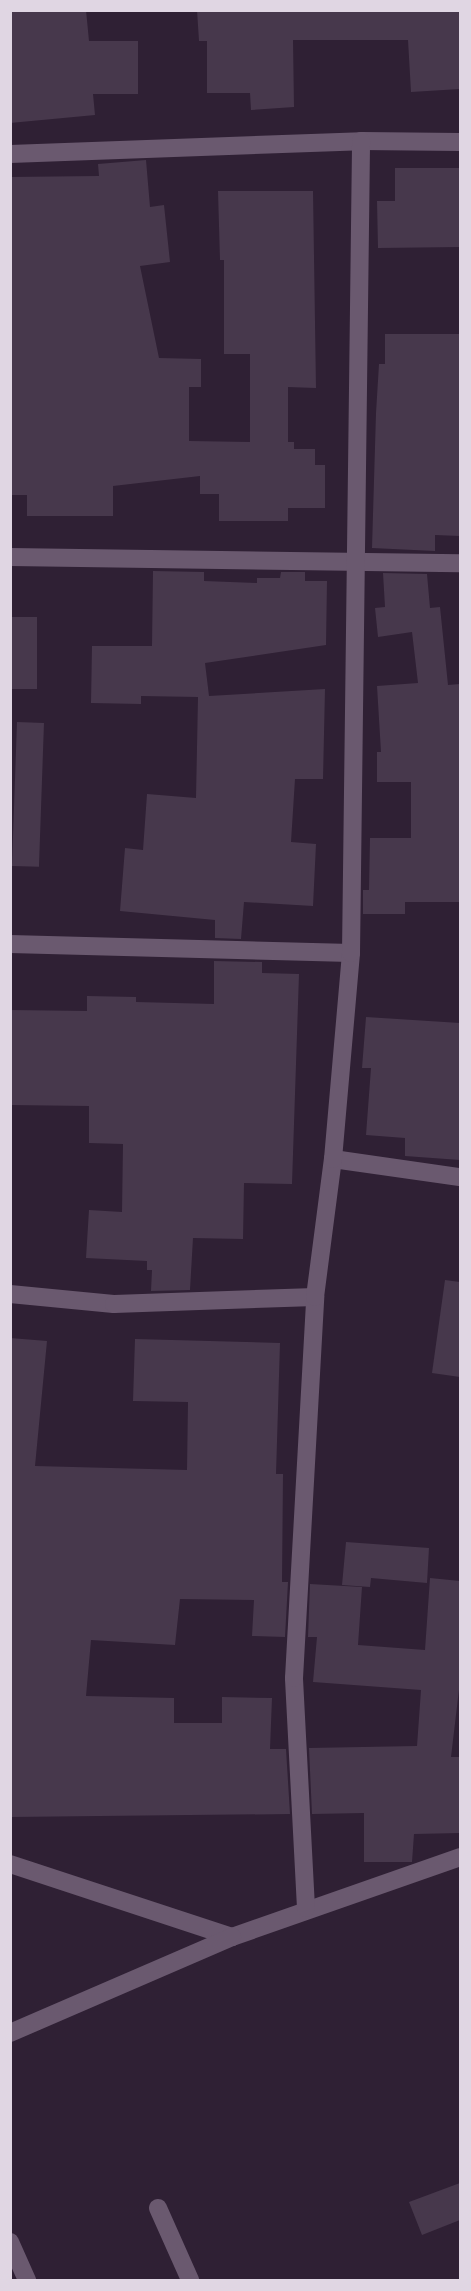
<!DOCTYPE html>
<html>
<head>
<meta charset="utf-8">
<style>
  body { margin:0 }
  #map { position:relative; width:471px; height:2291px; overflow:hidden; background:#2f2034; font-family:"Nunito Sans",sans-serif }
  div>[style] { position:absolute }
  .building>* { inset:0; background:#47384c; transform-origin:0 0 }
  .lane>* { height:18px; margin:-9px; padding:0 9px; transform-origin:9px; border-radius:9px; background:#6a596f }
  .street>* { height:18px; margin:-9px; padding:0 9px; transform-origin:9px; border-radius:9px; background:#6a596f }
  span { translate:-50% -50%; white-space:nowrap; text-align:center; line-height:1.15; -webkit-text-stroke:5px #25172a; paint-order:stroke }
  .frame { position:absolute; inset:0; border:12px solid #e0d6e3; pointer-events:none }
</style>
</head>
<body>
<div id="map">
  <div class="building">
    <div style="clip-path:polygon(10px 10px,86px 10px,89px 41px,138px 41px,138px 94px,93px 94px,95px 115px,10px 123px)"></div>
    <div style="clip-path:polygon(197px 10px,460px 10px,460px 89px,411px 92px,408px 40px,293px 40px,294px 107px,251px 110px,250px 93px,207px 93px,207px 41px,199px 41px)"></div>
    <div style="clip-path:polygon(146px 160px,150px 207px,164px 205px,170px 262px,140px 266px,159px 358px,201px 359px,201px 387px,189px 387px,189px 441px,250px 442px,250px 354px,224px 354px,224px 260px,220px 260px,218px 191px,313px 191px,316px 388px,288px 387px,288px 442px,294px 442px,294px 449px,315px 449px,315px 465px,325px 465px,325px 508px,288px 508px,288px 521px,219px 521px,219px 494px,200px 494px,200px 476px,113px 486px,113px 516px,27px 516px,27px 495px,10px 495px,10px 177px,99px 176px,98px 164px)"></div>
    <div style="clip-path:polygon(395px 168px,460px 168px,460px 247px,378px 248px,377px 201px,395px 201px)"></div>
    <div style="clip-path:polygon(385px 334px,460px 334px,460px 536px,435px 535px,435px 551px,372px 548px,376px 413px,379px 364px,385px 364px)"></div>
    <div style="clip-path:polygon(153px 571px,204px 572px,204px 581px,257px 583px,257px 578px,280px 578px,281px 572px,305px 572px,305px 581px,327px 581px,326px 645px,205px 663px,209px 696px,325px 689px,323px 779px,295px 779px,291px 842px,316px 844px,313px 906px,244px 902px,241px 939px,215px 938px,215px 920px,120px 911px,125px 848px,143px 850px,147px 794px,196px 798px,198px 697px,141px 696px,141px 704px,91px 703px,92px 646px,152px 646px)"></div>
    <div style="clip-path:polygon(383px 573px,427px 574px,430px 608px,440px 607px,448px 685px,460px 684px,460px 902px,405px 902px,405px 914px,363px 914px,363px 890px,369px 890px,370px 838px,411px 838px,411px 782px,377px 782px,377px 752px,381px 752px,377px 686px,418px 683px,412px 632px,378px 637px,375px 608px,385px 607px)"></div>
    <div style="left:10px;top:617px;width:27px;height:72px"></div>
    <div style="left:17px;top:722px;width:27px;height:144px;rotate:2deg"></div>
    <div style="clip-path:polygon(214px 961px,262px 962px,262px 973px,299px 974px,292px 1184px,244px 1183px,243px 1239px,193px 1238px,190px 1290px,151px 1291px,152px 1270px,147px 1270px,147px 1261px,86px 1258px,89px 1210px,122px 1212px,123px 1144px,89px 1143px,89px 1106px,10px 1105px,10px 1010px,87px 1011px,87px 996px,136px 997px,136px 1002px,214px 1004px)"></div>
    <div style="clip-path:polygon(366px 1017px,460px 1023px,460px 1160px,405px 1156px,405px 1138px,366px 1135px,371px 1068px,362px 1068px)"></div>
    <div style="clip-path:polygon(445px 1280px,460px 1282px,460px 1377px,432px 1373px)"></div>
    <div style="clip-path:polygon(10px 1338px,47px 1341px,35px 1466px,187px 1470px,188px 1402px,133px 1401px,135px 1339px,280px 1343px,276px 1474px,283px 1474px,282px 1582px,288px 1582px,285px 1637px,252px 1636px,254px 1600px,180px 1599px,175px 1645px,91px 1640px,86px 1696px,174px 1698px,174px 1723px,222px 1723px,222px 1697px,272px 1698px,270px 1749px,286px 1749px,290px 1814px,10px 1817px)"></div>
    <div style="clip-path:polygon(346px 1542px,429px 1548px,427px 1583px,371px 1578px,370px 1587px,342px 1585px)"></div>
    <div style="clip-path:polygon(430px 1578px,460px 1581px,460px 1681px,451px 1757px,460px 1757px,460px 1833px,414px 1834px,412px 1862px,364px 1862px,364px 1813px,312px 1814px,309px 1748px,417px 1746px,421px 1690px,313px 1682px,317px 1637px,308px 1637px,310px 1584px,362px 1587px,358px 1645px,425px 1650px)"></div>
    <div style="clip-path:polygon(460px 2183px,460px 2220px,422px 2235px,409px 2202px)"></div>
  </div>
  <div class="lane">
    <div style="left:158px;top:2208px;width:79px;rotate:66deg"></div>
  </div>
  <div class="street">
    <div style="left:10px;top:154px;width:351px;rotate:-2.1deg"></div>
    <div style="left:361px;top:141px;width:99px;rotate:0.6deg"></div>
    <div style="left:10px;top:557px;width:450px;rotate:0.8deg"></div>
    <div style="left:10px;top:944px;width:341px;rotate:1.5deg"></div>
    <div style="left:333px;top:1159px;width:128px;rotate:8.1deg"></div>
    <div style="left:10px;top:1294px;width:104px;rotate:5.5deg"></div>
    <div style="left:114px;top:1304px;width:201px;rotate:-2deg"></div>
    <div style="left:10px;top:1864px;width:234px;rotate:18.2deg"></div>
    <div style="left:232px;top:1937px;width:242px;rotate:-19.3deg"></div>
    <div style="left:306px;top:1908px;width:230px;rotate:-93deg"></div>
    <div style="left:294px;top:1678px;width:382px;rotate:-86.8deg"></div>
    <div style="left:315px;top:1297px;width:139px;rotate:-82.6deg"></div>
    <div style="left:333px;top:1159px;width:207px;rotate:-85deg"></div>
    <div style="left:351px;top:953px;width:812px;rotate:-89.29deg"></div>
    <div style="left:10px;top:2033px;width:242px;rotate:-23.4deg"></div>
    <div style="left:10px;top:2242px;width:42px;rotate:65.9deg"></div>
  </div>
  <div class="frame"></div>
</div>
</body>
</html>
